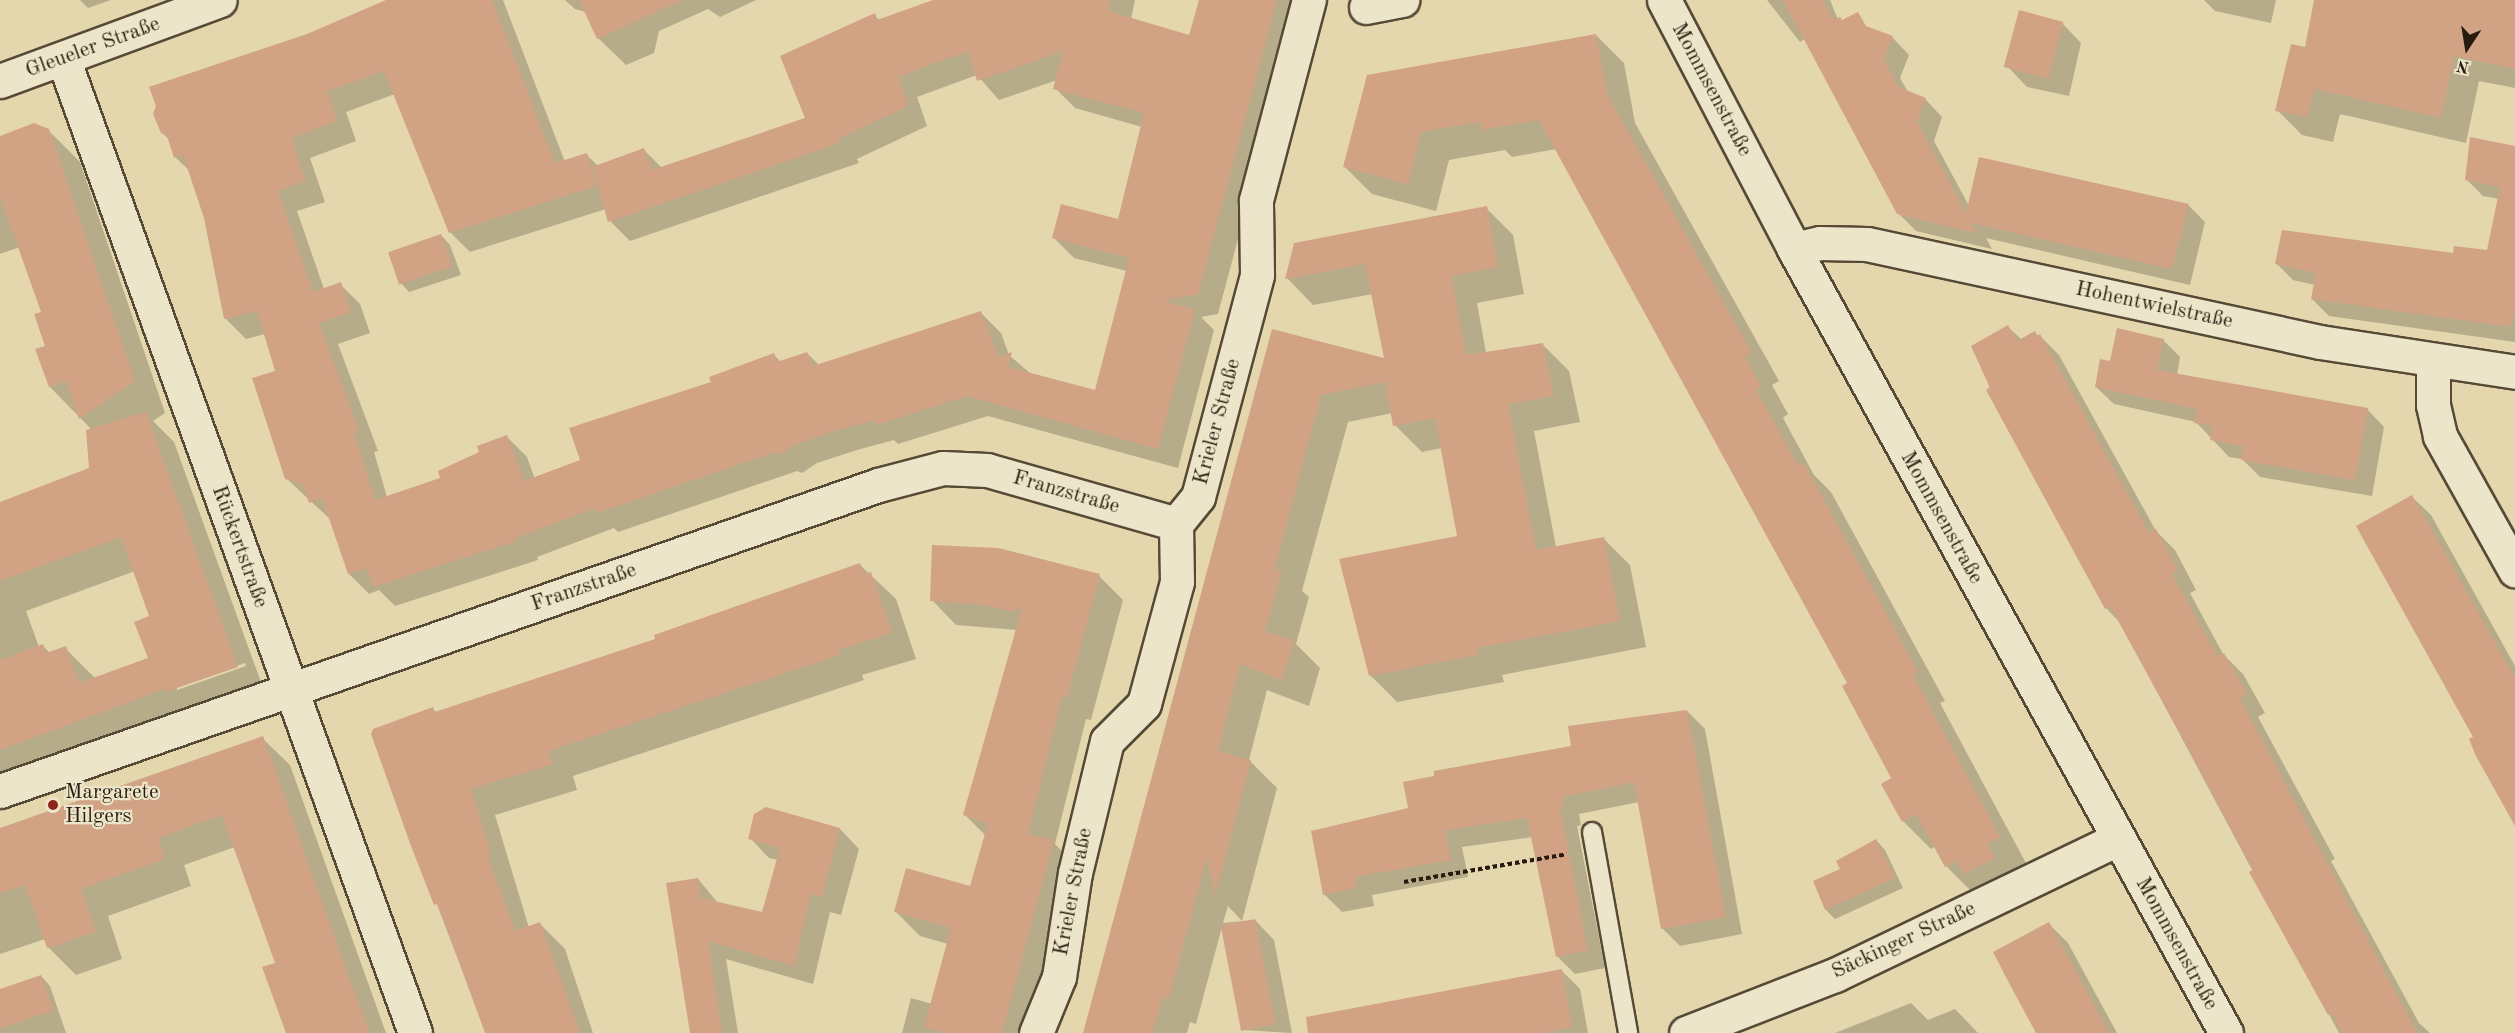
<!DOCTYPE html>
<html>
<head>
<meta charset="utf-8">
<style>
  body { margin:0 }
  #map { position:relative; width:2515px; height:1033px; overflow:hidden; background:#e4d7ad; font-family:"Old Standard TT",serif }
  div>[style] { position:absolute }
  .shadow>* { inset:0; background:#0003 }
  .building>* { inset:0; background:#d2a285; transform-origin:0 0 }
  .path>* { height:4px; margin-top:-2px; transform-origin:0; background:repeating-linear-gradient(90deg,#261b0e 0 4.5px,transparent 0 7.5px) }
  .roads { filter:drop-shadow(2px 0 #564a36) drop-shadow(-2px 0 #564a36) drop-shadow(0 2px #564a36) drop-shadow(0 -2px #564a36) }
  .lane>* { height:18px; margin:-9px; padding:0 9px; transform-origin:9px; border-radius:9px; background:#ede5ca }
  .street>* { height:33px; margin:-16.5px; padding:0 16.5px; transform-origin:16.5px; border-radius:16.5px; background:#ede5ca }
  .secondary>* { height:33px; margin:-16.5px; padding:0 16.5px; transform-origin:16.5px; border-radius:16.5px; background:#ede5ca }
  .dots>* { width:16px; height:16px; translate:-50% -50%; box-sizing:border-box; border:3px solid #ede5ca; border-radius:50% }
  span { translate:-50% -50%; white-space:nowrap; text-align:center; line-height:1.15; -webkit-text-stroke:4.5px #ede5ca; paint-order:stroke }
  .street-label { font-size:21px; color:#261b0e }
  .poi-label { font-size:21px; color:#261b0e }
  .left { translate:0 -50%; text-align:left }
  .north { position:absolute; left:2437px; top:18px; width:60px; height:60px; -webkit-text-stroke:4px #ede5ca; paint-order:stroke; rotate:192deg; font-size:16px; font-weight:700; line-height:24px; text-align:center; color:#261b0e }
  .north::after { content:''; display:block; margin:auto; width:21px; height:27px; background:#261b0e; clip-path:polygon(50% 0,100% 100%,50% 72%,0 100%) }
</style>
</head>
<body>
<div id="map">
  <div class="shadow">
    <div style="clip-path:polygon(80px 0,111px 0,88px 8px)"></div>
    <div style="clip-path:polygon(evenodd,391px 0,503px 0,565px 162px,587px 155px,598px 166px,644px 150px,662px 168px,807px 119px,874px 15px,880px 21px,938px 0,1135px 0,1131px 19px,1190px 37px,1200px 0,1302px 0,1218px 314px,1201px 317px,1214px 330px,1178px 468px,988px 416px,898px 444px,894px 440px,857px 450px,817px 463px,802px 473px,797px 471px,618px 532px,614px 528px,537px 557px,538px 560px,395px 606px,379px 590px,369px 594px,349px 574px,332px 521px,286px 478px,277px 371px,265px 334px,246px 339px,226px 319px,205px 218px,191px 172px,176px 158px,170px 141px,162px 132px,308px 35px,391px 0,977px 75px,999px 100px,1057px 80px,1055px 88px,1075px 108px,1142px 127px,1119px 221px,1054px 238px,1074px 258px,1127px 271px,1096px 392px,1031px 374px,1009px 355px,1001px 333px,981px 313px,820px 366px,807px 353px,781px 362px,774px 355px,713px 383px,582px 461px,535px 479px,527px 457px,507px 437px,442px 478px,387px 497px,374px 452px,378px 451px,338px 344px,370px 333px,360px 304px,340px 284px,324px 289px,297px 211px,325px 202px,310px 158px,356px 141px,346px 112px,395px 94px,450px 232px,470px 252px,606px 209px,610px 221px,630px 241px,859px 163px,857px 159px,927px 126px,917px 97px,977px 75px)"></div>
    <div style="clip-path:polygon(565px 0,756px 0,720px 17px,708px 9px,659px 31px,654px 53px,626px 65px,598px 38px,586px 12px,575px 9px)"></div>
    <div style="clip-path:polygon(1767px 0,1830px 0,1852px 54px,1892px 37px,1909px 55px,1900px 78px,1908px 92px,1925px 99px,1942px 117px,1934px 141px,1969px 206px,2188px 205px,2205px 222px,2190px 285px,1986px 238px,1992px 249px,1916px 231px,1898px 213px,1806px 38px,1800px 42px)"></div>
    <div style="clip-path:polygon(2204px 0,2276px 0,2271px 23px,2215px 11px)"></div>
    <div style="clip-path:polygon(2316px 0,2515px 0,2515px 88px,2479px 81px,2466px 143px,2340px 114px,2333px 142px,2302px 135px,2277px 110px,2306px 49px)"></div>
    <div style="clip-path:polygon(2062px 23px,2081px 43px,2069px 96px,2027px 87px,2008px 67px)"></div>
    <div style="clip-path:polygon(1596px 35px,1624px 63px,1635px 123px,1779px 381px,1772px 385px,1788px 414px,1783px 418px,1814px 475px,1831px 492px,1945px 701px,1940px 703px,2027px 865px,1974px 894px,1946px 866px,1936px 846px,1931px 849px,1903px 821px,1893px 779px,1849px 684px,1556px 149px,1512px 157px,1505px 150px,1449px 160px,1436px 211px,1372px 194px,1344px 166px)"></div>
    <div style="clip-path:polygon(evenodd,48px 130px,80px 162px,165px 413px,153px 421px,174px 442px,266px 696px,0 788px,0 503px,90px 469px,92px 430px,50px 387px,43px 313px,20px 247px,0 254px,0 137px,48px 130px,135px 571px,151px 617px,150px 659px,95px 678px,65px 648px,50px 653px,43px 646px,39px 647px,26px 611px,135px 571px,48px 130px,245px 663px,246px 666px,177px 690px,177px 687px,245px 663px)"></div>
    <div style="clip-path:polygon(2515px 147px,2515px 342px,2329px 316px,2312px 299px,2315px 285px,2293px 280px,2276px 263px,2488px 251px,2499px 199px,2483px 196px,2466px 179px)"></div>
    <div style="clip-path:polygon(1486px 208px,1513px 235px,1524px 294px,1477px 303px,1486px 353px,1542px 344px,1569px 371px,1580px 422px,1534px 431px,1556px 547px,1603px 538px,1630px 565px,1646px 647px,1502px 675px,1504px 682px,1397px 702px,1370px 675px,1459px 537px,1442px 448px,1422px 452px,1395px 425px,1393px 413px,1348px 422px,1302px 591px,1309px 597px,1296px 644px,1320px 668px,1309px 706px,1267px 690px,1249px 760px,1277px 788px,1242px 921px,1228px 906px,1223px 923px,1255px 920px,1274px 940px,1292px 1033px,1242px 1030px,1222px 927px,1196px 1024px,1190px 1022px,1187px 1033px,1084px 1033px,1273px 331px,1386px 360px,1373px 294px,1313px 305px,1287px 278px)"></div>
    <div style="clip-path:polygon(441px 235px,450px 245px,461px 275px,409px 292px,400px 282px)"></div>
    <div style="clip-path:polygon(2008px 327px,2022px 340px,2034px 333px,2040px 336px,2059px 355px,2156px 531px,2175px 550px,2196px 590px,2190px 593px,2223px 654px,2243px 674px,2265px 713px,2258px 717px,2335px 859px,2331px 861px,2419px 1023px,2430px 1033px,2339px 1033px,2121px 624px,2106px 608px,1988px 391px)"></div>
    <div style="clip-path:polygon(2163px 340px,2180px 357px,2177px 375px,2367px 409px,2384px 427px,2372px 496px,2260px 477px,2242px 459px,2229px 457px,2196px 422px,2114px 404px,2096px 387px,2111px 363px)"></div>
    <div style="clip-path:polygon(2412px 497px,2431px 515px,2515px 666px,2515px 824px,2476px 737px)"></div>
    <div style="clip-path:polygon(859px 564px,896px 599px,916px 659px,862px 675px,864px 680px,573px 776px,577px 790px,495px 815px,529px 928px,540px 924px,565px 949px,593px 1033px,486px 1033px,372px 734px,433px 709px,437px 713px,657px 640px)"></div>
    <div style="clip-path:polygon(1099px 576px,1123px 600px,1091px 720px,1086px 719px,1055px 844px,1077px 866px,1033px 1033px,902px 1033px,911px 998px,932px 1004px,948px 944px,920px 936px,896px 912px,971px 888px,986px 836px,965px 815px,1017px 630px,956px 625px,932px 600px)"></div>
    <div style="clip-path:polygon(1687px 711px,1705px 729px,1742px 934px,1680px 946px,1662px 928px,1639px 802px,1579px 814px,1581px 825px,1577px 826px,1605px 968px,1575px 974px,1557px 956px,1533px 837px,1462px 847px,1468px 877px,1372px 895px,1374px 906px,1342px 912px,1324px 894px,1409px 809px,1573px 747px)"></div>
    <div style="clip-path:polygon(262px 738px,290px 765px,386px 1033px,303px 1033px,235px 847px,184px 865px,191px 886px,108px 916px,122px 959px,76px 975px,48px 947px,45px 939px,0 954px,0 829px)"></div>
    <div style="clip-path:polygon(840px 829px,859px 849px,841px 915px,830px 912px,813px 984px,726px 959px,738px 1033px,691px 1033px,698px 879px,718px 903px,763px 914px,778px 860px,769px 858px,750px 838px)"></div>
    <div style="clip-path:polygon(1876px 840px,1885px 850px,1903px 888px,1835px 919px,1826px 910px,1815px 882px,1843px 870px)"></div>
    <div style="clip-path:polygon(2049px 924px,2068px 943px,2117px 1033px,2038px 1033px)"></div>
    <div style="clip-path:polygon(1561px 970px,1580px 989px,1588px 1033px,1356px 1033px)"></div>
    <div style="clip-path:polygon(41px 976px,50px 986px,66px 1033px,0 1033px,0 990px)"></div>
    <div style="clip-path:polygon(1911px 1003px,1928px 1020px,1955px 1009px,1978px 1033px,1835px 1033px)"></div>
  </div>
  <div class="building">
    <div style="clip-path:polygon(386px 0,492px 0,555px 163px,587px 153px,596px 186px,449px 233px,384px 71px,327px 91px,337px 121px,291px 138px,306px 181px,278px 191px,313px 292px,341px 282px,351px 312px,319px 323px,359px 431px,354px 432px,375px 500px,440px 478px,438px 471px,479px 452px,477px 446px,507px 435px,524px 481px,580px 460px,569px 428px,711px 382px,709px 377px,774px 353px,777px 362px,807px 352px,813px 366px,981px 311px,998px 357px,1012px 352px,1008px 367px,1095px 390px,1129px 258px,1052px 238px,1061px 204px,1118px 219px,1144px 113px,1053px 89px,1063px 51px,977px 81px,968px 51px,898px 77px,908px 106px,838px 139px,840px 143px,608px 222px,592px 167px,644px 148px,652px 170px,805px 118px,780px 56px,875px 13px,877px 20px,933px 0,1111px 0,1108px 11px,1189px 35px,1199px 0,1277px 0,1198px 294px,1163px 301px,1195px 309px,1158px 449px,967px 396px,876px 425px,875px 420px,837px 430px,797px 444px,781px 454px,776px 452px,597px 513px,595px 508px,518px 537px,519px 540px,373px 587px,367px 568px,348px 574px,322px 498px,309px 503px,302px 484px,285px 479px,252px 378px,275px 371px,257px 311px,224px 319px,204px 218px,183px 155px,174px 158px,167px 136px,161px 133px,153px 114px,156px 106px,149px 87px,307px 34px)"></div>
    <div style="clip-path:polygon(579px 0,683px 0,597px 39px)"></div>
    <div style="clip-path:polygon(1783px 0,1823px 0,1833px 20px,1840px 17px,1842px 20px,1858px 12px,1866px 26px,1893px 36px,1884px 59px,1898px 87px,1926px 98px,1917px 122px,1966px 213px,1979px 157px,2189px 204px,2172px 269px,1971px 223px,1976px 233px,1897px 214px)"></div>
    <div style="clip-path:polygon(2314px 0,2515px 0,2515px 69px,2454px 56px,2441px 118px,2315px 89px,2307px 117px,2275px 111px,2291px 44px,2305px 47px)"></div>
    <div style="left:2019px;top:10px;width:46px;height:59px;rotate:15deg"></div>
    <div style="clip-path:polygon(1596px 34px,1607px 94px,1752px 353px,1745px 357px,1761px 386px,1756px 390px,1798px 465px,1803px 462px,1877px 596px,1918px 672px,1913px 675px,2000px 837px,1986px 844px,1995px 858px,1964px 874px,1956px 861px,1945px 867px,1916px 814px,1902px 822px,1881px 784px,1891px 778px,1842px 686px,1847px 683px,1539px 120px,1482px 130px,1481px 122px,1421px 132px,1408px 184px,1343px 167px,1367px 75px)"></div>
    <div style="clip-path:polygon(34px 123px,49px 129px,135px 381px,79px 419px,66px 381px,49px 387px,35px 349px,45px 346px,34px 314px,41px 312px,0 196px,0 136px)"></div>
    <div style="clip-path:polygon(2470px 137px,2515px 146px,2515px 310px,2510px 327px,2311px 299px,2316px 273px,2275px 264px,2282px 230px,2453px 253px,2454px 246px,2487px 250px,2500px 187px,2465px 180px)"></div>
    <div style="clip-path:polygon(1487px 206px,1498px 267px,1451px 276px,1466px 355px,1543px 343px,1554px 396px,1508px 404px,1536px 550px,1604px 537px,1620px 621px,1476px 648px,1478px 655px,1369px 676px,1339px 559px,1457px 536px,1435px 418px,1393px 426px,1385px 382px,1321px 395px,1274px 571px,1282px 569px,1265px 632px,1294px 640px,1282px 680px,1240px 664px,1218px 751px,1251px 760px,1215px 896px,1207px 857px,1169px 998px,1163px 996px,1152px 1033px,1083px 1033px,1272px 329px,1384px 358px,1365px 264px,1285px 279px,1294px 243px)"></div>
    <div style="left:441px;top:234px;width:34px;height:56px;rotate:71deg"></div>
    <div style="clip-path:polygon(2008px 325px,2017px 341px,2035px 331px,2037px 336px,2040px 334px,2149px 533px,2156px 529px,2178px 571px,2172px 574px,2217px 656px,2224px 653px,2247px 694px,2240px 698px,2417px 1033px,2342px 1033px,2332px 1013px,2328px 1015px,2249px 872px,2253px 870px,2202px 774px,2110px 606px,2105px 609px,1986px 390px,1990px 388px,1971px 346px)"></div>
    <div style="clip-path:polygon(2117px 328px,2164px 339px,2157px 370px,2368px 408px,2355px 480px,2241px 460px,2243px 446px,2210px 440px,2212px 426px,2194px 423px,2197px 409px,2095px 387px,2100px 359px,2110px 361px)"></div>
    <div style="clip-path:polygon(146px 412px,238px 667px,165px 692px,164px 689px,0 750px,0 660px,43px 644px,46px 653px,66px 646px,79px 683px,148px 658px,134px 622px,149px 616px,121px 537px,0 581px,0 502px,89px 468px,86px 430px)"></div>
    <div style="clip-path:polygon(2412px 495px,2515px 678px,2515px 826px,2476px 756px,2469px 739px,2473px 737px,2356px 526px)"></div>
    <div style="clip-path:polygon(932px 545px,999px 548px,1100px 574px,1067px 697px,1062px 696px,1028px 834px,1054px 840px,1002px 1033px,948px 1033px,924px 1027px,951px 928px,894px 912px,906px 868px,970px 886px,988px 823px,963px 815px,1022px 608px,1012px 612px,986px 605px,930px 601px)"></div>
    <div style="clip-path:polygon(860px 563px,864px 574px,871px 572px,892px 633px,838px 650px,840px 655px,548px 751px,553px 764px,471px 789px,491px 853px,487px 854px,515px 931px,540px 922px,580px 1033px,485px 1033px,446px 926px,437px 904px,434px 905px,411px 846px,371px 734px,373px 729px,433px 707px,435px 712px,655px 639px,654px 635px)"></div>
    <div style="clip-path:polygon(1687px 710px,1726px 917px,1661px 929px,1634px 782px,1562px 797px,1564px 807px,1560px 808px,1588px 950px,1556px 957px,1527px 818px,1445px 830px,1451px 860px,1355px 877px,1357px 888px,1323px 895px,1311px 831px,1408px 808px,1403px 782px,1434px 776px,1434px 771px,1571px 746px,1568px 726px)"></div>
    <div style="clip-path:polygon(263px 736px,349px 978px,370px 1033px,286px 1033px,262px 967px,275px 963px,222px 815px,158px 838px,165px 859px,81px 889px,96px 932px,47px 948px,25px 885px,0 893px,0 828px)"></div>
    <div style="clip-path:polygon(766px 807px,840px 828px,822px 897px,811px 894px,794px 966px,708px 941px,722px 1033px,690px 1033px,666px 883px,698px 878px,701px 898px,762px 912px,780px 848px,748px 839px,754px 814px)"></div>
    <div style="clip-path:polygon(1876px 839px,1895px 878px,1825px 910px,1813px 881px,1840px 869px,1836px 861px)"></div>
    <div style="left:1255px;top:919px;width:107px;height:35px;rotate:79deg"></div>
    <div style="clip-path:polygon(2049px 922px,2079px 977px,2109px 1033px,2036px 1033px,2009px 983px,1993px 952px)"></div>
    <div style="clip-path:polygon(1562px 969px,1572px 1027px,1541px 1033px,1308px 1033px,1306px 1017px)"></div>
    <div style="clip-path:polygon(41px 975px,54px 1010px,0 1029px,0 989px)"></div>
  </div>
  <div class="path">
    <div style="left:1404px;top:882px;width:165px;rotate:-9.7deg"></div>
  </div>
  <div class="roads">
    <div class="lane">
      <div style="left:1592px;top:832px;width:204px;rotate:79.8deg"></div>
    </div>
    <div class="street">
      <div style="left:1366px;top:7px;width:37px;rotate:-11deg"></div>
      <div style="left:64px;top:61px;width:1033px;rotate:70.14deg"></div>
      <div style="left:1794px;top:249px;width:27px;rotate:-13deg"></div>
      <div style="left:1820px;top:243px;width:47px;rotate:1.2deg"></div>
      <div style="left:1867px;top:244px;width:463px;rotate:12.2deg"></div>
      <div style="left:2320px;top:342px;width:197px;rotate:8.7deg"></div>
      <div style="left:2433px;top:362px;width:43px;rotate:90deg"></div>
      <div style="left:2433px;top:405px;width:32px;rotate:77deg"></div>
      <div style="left:2440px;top:436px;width:154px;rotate:60.8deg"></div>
      <div style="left:0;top:791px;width:930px;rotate:-19.21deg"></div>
      <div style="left:878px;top:485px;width:67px;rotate:-14.7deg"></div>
      <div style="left:943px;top:468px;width:44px;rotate:2.6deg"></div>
      <div style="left:987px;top:470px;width:197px;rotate:15.9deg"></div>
      <div style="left:1036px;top:1033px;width:61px;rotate:-67.7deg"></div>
      <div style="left:1059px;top:977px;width:105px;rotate:-81.3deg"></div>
      <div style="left:1075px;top:873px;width:136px;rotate:-76.4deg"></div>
      <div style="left:1107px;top:741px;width:52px;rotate:-45deg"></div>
      <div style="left:1144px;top:704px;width:126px;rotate:-74.9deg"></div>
      <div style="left:1177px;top:582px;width:58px;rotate:-91deg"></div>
      <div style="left:1176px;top:524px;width:35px;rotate:-51deg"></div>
      <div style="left:1198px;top:497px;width:230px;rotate:-75.1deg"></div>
      <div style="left:1257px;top:275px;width:75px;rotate:-90.8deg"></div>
      <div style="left:1256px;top:200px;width:207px;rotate:-75.2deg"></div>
      <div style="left:1686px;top:1033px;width:160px;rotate:-21.3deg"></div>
      <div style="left:1835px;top:975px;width:313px;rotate:-25.7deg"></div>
    </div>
    <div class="secondary">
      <div style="left:1664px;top:0;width:281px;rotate:62.4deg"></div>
      <div style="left:1794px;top:249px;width:895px;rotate:61.14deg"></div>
      <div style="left:0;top:81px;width:234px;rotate:-20.2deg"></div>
    </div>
  </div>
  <div class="dots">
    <div style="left:53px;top:805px;background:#8f2418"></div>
  </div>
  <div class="street-label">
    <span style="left:93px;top:48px;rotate:-20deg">Gleueler Straße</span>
    <span style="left:1711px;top:90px;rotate:62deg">Mommsenstraße</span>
    <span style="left:2154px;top:306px;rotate:12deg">Hohentwielstraße</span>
    <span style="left:1218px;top:422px;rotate:-75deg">Krieler Straße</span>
    <span style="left:1066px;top:493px;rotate:16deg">Franzstraße</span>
    <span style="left:1941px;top:518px;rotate:61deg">Mommsenstraße</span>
    <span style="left:239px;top:547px;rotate:70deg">Rückertstraße</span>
    <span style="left:584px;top:588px;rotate:-19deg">Franzstraße</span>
    <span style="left:1074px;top:892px;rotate:-79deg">Krieler Straße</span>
    <span style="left:1904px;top:941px;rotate:-25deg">Säckinger Straße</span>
    <span style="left:2176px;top:944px;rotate:61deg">Mommsenstraße</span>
  </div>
  <div class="poi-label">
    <span class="left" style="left:65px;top:805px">Margarete<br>Hilgers</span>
  </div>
  <div class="north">N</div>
</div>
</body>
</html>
